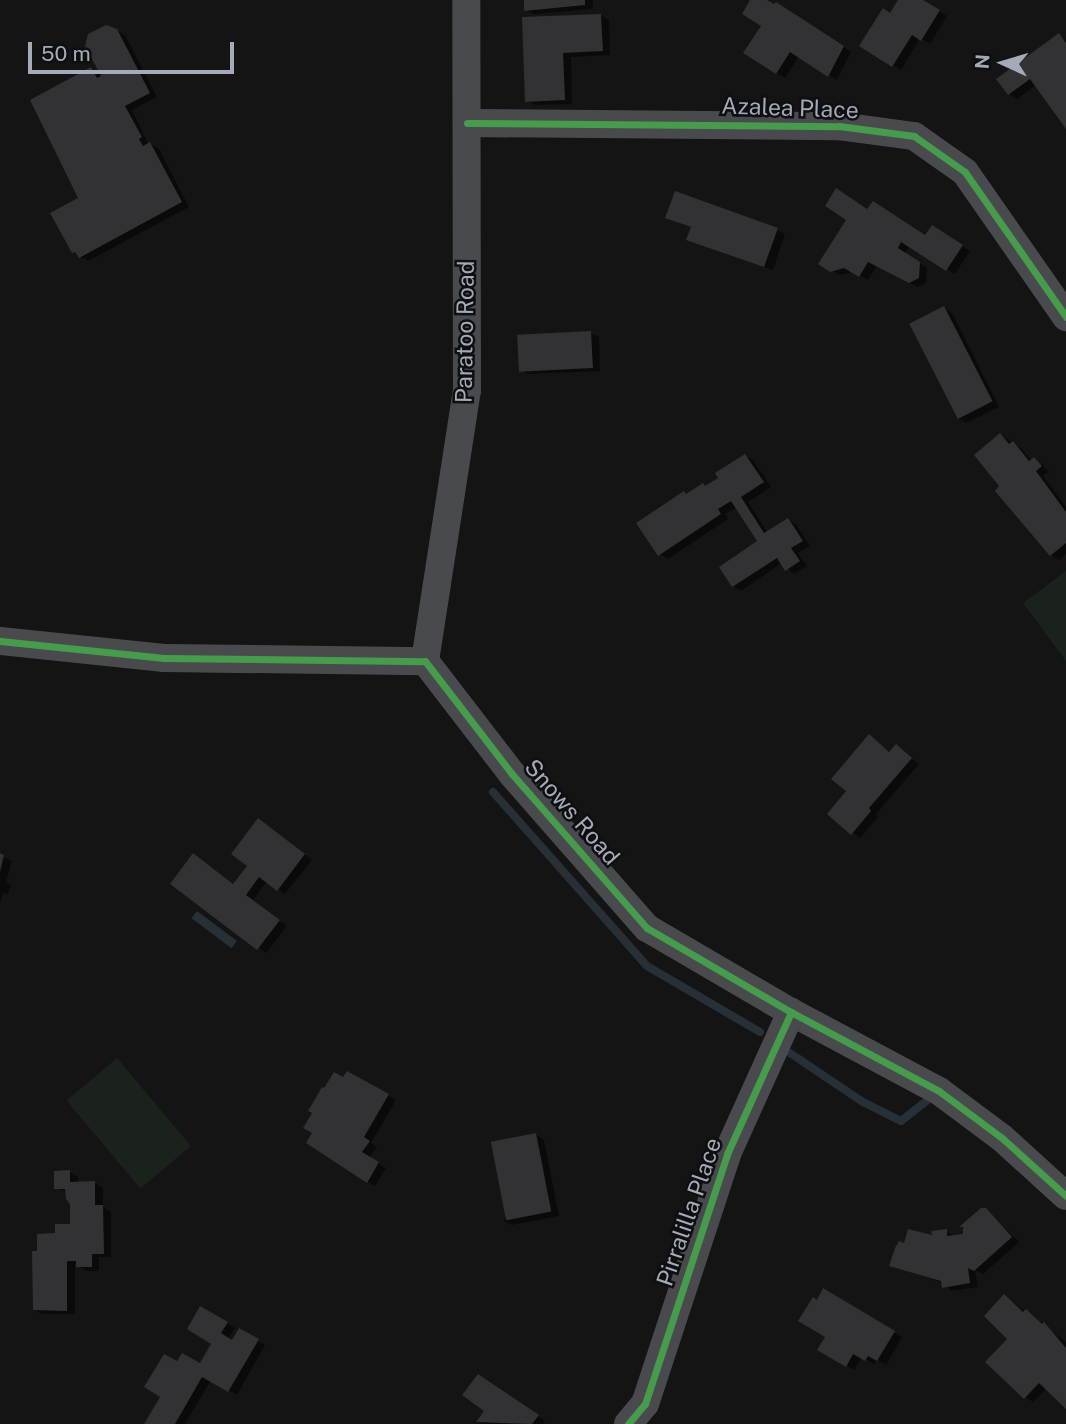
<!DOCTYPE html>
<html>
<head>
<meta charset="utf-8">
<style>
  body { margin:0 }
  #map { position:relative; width:1066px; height:1424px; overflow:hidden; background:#141415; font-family:"Public Sans",sans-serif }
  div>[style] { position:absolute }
  .green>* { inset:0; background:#1a221b; transform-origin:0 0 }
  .water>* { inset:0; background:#273037; transform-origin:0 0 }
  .shadow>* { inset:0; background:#0007 }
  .stream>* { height:8px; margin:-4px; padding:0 4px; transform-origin:4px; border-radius:4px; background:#273037 }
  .building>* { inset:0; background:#323234; transform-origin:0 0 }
  .street>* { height:28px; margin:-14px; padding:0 14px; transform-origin:14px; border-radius:14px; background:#484a4e }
  .cycleway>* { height:7px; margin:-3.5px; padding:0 3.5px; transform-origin:3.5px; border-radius:3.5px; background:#469c4c }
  span { translate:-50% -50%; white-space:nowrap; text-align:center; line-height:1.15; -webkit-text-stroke:5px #0e0f10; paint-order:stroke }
  .street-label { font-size:23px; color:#a4abb7 }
  .north { position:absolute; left:968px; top:28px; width:70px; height:70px; -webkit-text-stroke:5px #0e0f10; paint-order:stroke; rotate:274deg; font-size:19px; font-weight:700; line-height:28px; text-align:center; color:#a4abb7 }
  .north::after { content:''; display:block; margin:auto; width:24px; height:32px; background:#a4abb7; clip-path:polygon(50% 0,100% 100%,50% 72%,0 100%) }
  .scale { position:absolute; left:28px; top:42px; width:206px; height:32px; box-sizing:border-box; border:4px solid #a4abb7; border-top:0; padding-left:9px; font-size:21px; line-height:24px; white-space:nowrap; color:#a4abb7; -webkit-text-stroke:5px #0e0f10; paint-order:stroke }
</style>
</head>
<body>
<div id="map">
  <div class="green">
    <div style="clip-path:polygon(1066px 571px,1066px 661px,1023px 603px)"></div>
    <div style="left:117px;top:1058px;width:115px;height:66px;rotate:50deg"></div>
  </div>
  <div class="water">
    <div style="left:197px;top:911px;width:50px;height:9px;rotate:37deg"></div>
  </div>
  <div class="shadow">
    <div style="clip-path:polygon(525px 0,593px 0,593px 9px,534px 14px,526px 10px)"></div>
    <div style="clip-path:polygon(753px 0,765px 0,785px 9px,851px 52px,837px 80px,799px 56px,785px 78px,745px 52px,763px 25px)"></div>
    <div style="clip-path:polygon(900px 0,921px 0,947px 16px,930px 44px,920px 38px,901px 70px,861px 46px,891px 15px)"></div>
    <div style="clip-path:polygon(601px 16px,609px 20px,610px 55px,571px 57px,572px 104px,535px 105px,527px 101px,523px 19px)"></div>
    <div style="clip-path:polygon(116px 30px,125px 35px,157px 97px,132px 110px,147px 142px,159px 149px,189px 207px,88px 261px,73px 252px,91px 69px,103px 75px)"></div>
    <div style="clip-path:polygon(1059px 36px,1066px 40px,1066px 126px,1036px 85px,1017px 99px,1009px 94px)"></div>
    <div style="clip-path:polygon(868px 211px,926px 237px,932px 227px,970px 251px,955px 274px,910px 245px,905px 254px,927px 268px,926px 283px,918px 287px,877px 266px,868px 280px,854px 272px,840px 275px,821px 264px)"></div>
    <div style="clip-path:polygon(676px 222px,777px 230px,785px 234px,773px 270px,696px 243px,693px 228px)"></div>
    <div style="clip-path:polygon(944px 308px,952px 313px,999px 407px,966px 423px,958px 418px)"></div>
    <div style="clip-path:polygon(591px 333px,599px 337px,600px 371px,528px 374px,520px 369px)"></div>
    <div style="clip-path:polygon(1001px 435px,1021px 448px,1032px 461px,1034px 459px,1042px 464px,1049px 472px,1043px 476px,1066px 507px,1066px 554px,1059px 560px,1051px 555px,1002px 487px)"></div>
    <div style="clip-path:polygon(745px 456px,753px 460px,771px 487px,748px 502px,768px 533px,788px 520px,796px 524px,810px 546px,798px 553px,807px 566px,794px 574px,782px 563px,741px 591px,733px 586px,760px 542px,737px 507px,725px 514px,728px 519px,668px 559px,660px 554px,684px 493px,688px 495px,703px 485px,707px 487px)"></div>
    <div style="clip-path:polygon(869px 737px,891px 753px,896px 746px,919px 764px,876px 814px,878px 817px,860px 838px,829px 813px,848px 791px)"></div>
    <div style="clip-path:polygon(267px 825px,312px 860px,285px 894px,267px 881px,253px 900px,287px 926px,266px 953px,173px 884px,202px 860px,234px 885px,249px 865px)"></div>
    <div style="clip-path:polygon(0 855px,12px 861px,6px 882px,11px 885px,8px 894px,3px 893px,0 903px)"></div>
    <div style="clip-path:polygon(348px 1073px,396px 1100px,371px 1143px,377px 1147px,369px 1158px,386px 1168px,375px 1186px,348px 1170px,344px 1080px)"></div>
    <div style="clip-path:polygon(536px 1135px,544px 1140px,559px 1216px,512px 1225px,504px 1221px)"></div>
    <div style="clip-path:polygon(70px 1172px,78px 1177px,78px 1183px,95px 1183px,103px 1188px,103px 1207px,111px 1212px,111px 1257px,99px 1257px,99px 1271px,86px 1271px,75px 1264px,75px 1314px,42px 1314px,34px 1309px,39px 1252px,72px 1226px,72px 1203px,67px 1192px,56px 1188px)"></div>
    <div style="clip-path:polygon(986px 1210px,1019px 1242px,983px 1274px,975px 1270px,978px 1287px,951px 1291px,943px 1283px,892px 1265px,906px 1245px,946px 1231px,954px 1236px,965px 1235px,962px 1227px)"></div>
    <div style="clip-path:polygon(824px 1290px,902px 1337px,886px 1365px,877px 1359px,874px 1364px,862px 1357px,854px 1370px,820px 1349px,828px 1336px)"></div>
    <div style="clip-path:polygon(1005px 1296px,1066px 1342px,1066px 1406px,1047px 1388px,1033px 1402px,1025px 1397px,1010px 1338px)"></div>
    <div style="clip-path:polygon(201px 1308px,235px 1328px,228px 1339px,233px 1342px,239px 1330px,265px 1345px,237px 1395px,211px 1380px,185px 1424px,146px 1424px,178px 1364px,201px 1366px,214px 1343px)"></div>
    <div style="clip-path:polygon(487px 1380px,545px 1421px,543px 1424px,481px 1424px,478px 1422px,486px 1411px)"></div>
  </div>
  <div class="stream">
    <div style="left:493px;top:792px;width:232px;rotate:48.5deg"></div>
    <div style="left:647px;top:966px;width:131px;rotate:30.3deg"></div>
    <div style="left:790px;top:1053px;width:88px;rotate:33.9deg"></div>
    <div style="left:863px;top:1102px;width:42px;rotate:26.6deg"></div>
    <div style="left:901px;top:1121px;width:42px;rotate:-38.2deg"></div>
  </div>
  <div class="building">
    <div style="clip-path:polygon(524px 0,585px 0,585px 5px,524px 11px)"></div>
    <div style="clip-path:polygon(750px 0,767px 0,774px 4px,776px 2px,844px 46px,828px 77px,790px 52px,776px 74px,743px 53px,761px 26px,742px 14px)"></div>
    <div style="clip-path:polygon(898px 0,923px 0,940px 10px,921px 41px,912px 35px,892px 67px,859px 46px,883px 8px,890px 13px)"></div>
    <div style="clip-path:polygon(601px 14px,603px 51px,563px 53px,565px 100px,525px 102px,522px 17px)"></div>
    <div style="clip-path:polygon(106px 25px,117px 29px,150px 93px,125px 106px,142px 137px,139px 139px,143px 146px,150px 142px,182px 202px,79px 258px,75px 252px,72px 253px,50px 213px,78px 198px,30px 100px,91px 67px,97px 78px,101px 76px,85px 46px,88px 34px)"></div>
    <div style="clip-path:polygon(1059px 33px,1066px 43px,1066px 129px,1030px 79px,1008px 95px,996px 79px)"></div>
    <div style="clip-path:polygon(836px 188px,867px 209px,873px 201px,925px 235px,932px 225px,963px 245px,946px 271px,901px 242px,898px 248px,920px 262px,919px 278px,909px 283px,868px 262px,859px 277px,844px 268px,830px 272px,818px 264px,846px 220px,825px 206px)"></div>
    <div style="clip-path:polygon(675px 191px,778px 228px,764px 267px,686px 240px,691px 227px,665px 218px)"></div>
    <div style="left:944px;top:306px;width:107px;height:39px;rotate:63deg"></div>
    <div style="left:591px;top:331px;width:37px;height:74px;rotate:87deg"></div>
    <div style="clip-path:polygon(1000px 433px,1009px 444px,1013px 441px,1029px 461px,1034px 457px,1042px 466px,1036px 471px,1066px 512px,1066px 543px,1050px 556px,995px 491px,999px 486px,974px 455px)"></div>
    <div style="clip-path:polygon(745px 454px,764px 482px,741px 497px,764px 533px,788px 518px,803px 541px,791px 548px,800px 561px,785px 571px,777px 558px,732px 587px,719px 567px,757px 541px,731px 501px,718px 509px,721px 514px,658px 556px,636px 523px,684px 491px,686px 494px,703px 483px,705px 486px,718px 478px,715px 473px)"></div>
    <div style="clip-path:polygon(869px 734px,889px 752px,896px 744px,912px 758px,869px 808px,871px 811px,851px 835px,827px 814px,846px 791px,831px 779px)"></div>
    <div style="clip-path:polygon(258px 818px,305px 854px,277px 891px,259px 877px,246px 895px,280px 920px,257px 950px,170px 884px,193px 853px,233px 884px,247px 866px,231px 854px)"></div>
    <div style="clip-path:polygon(0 853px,4px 855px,0 872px)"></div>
    <div style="clip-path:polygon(347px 1071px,389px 1094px,364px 1137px,370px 1141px,362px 1152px,379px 1162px,367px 1183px,306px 1143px,312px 1133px,303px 1128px,312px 1113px,308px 1111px,322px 1087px,324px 1088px,334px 1072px,343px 1077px)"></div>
    <div style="left:536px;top:1133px;width:80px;height:46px;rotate:79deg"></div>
    <div style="clip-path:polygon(70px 1170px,70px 1182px,95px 1181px,95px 1205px,103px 1205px,104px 1254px,92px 1254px,92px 1267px,76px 1267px,76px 1261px,67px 1261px,67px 1311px,33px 1310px,32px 1251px,37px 1251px,37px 1234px,55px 1233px,55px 1224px,70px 1224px,70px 1204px,66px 1199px,65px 1189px,54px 1189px,54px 1171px)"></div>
    <div style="clip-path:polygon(981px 1208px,986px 1208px,1012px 1237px,974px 1271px,968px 1268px,970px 1283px,942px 1288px,941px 1281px,889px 1266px,895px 1248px,899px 1241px,904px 1243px,908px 1229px,932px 1235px,931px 1231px,947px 1229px,947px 1236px,963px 1234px,963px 1227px,959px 1227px)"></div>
    <div style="clip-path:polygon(823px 1288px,895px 1331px,877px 1361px,868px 1356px,865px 1361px,853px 1354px,846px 1367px,817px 1350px,825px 1337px,798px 1321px,813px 1297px,817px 1300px)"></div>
    <div style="clip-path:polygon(1004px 1294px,1023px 1312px,1026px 1309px,1042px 1324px,1044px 1322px,1066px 1348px,1066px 1409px,1039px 1383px,1024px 1399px,985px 1362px,1007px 1339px,984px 1316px)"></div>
    <div style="clip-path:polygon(200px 1306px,228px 1322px,221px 1333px,232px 1340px,239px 1328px,259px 1339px,228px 1392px,202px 1377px,175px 1424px,144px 1424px,160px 1397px,144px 1387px,164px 1354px,177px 1361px,182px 1353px,200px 1363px,211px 1344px,187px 1329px)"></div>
    <div style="clip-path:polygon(478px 1374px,539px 1415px,532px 1424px,476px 1422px,484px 1411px,462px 1395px)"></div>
  </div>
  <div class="street">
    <div style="left:467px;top:123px;width:372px;rotate:0.5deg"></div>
    <div style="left:839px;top:126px;width:76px;rotate:7.6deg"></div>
    <div style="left:914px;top:136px;width:62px;rotate:35.2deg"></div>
    <div style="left:965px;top:172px;width:177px;rotate:55.1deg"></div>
    <div style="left:0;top:641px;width:165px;rotate:5.9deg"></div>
    <div style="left:164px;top:658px;width:261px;rotate:0.7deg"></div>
    <div style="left:425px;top:661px;width:143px;rotate:52.4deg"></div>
    <div style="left:512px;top:774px;width:205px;rotate:48.8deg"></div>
    <div style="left:647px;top:928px;width:167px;rotate:30.3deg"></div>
    <div style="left:791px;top:1012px;width:168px;rotate:28.1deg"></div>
    <div style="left:939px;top:1091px;width:79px;rotate:36.7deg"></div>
    <div style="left:1002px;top:1138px;width:86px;rotate:42.2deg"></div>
    <div style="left:425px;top:661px;width:273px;rotate:-81.2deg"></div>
    <div style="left:467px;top:391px;width:391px;rotate:-90.1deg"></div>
    <div style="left:628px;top:1424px;width:26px;rotate:-50deg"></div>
    <div style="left:645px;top:1404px;width:263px;rotate:-71.8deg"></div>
    <div style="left:727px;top:1154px;width:156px;rotate:-65.7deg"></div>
  </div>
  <div class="cycleway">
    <div style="left:467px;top:123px;width:372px;rotate:0.5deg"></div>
    <div style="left:839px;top:126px;width:76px;rotate:7.6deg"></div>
    <div style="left:914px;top:136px;width:62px;rotate:35.2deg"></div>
    <div style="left:965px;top:172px;width:177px;rotate:55.1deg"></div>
    <div style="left:0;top:641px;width:165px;rotate:5.9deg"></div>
    <div style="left:164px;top:658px;width:261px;rotate:0.7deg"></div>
    <div style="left:425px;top:661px;width:143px;rotate:52.4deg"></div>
    <div style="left:512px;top:774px;width:205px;rotate:48.8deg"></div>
    <div style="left:647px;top:928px;width:167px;rotate:30.3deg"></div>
    <div style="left:791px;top:1012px;width:168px;rotate:28.1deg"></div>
    <div style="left:939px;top:1091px;width:79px;rotate:36.7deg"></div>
    <div style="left:1002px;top:1138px;width:86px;rotate:42.2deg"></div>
    <div style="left:628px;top:1424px;width:26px;rotate:-50deg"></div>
    <div style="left:645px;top:1404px;width:263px;rotate:-71.8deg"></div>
    <div style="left:727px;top:1154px;width:156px;rotate:-65.7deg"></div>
  </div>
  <div class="street-label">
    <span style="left:790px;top:108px;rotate:2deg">Azalea Place</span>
    <span style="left:465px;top:332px;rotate:-89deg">Paratoo Road</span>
    <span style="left:572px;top:812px;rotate:49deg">Snows Road</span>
    <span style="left:689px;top:1212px;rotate:-71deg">Pirralilla Place</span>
  </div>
  <div class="north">N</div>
  <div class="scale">50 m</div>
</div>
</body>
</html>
